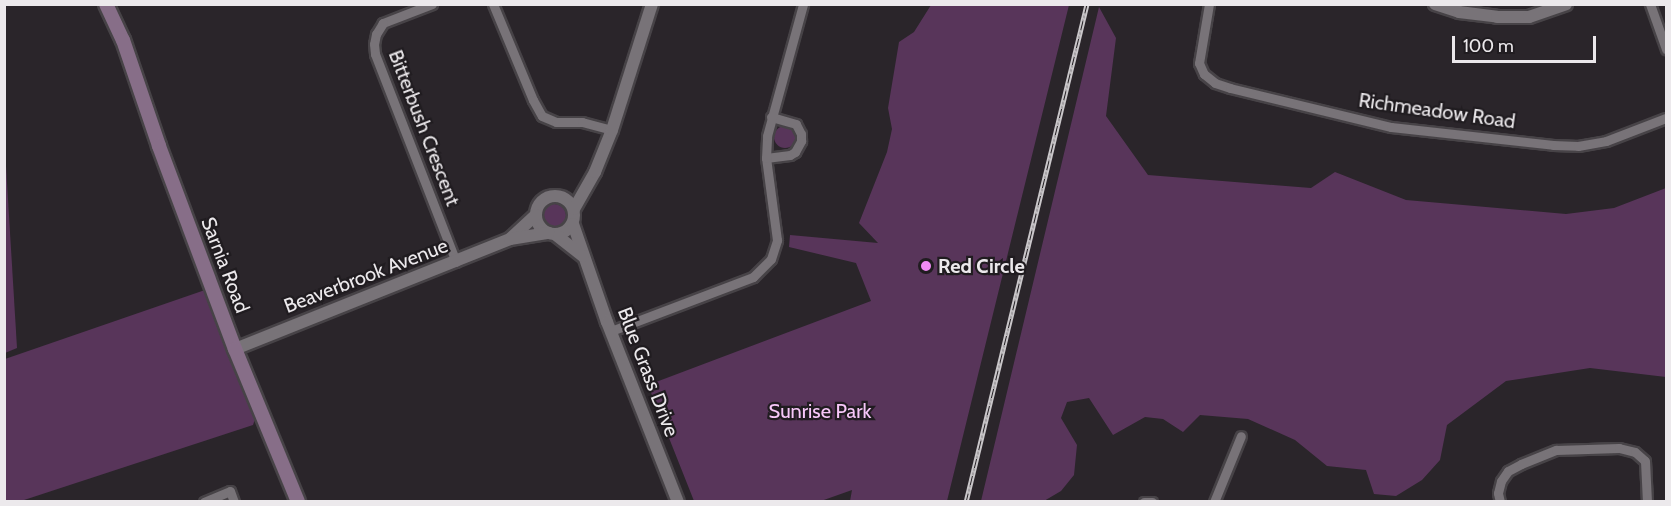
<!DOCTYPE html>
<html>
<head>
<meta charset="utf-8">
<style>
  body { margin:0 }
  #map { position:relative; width:1671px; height:506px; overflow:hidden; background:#2a252a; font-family:Cabin,sans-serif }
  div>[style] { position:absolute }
  .green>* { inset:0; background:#58355a }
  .round { border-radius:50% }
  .roads { filter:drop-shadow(2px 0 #474347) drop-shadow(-2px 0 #474347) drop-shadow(0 2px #474347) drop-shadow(0 -2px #474347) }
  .minor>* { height:9px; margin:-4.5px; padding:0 4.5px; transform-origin:4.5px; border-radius:4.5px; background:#787378 }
  .tertiary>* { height:12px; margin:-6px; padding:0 6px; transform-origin:6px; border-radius:6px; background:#787378 }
  .tertiary>.ring { margin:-6px; padding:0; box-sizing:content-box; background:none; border:12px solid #787378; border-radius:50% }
  .secondary>* { height:14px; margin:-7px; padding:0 7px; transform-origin:7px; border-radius:7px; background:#876e88 }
  .rail>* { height:5px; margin-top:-2.5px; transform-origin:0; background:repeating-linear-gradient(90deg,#201c20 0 9px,#cac7ca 0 18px); box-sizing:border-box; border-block:2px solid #cac7ca }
  .dots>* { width:16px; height:16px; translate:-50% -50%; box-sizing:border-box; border:3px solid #201c20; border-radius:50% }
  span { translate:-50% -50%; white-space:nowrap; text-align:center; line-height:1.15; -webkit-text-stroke:4.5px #201c20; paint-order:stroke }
  .street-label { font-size:20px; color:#ece9ec }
  .poi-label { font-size:20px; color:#ece9ec; font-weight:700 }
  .left { translate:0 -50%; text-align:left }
  .park-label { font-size:20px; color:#f7c7f9 }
  .frame { position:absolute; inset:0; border:6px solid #ece9ec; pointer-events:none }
  .scale { position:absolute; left:1452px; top:36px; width:144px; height:27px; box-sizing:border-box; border:3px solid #ece9ec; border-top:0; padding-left:8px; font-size:18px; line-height:21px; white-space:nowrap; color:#ece9ec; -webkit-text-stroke:4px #201c20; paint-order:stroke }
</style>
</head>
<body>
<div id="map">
  <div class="green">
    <div style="clip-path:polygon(931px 5px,1069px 5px,947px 501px,850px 501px,852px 490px,821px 501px,694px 501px,648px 385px,871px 301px,856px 263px,789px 247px,790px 235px,878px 243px,859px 223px,887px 152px,892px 129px,888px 108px,899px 42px,914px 32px)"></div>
    <div style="clip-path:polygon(1099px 7px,1116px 38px,1106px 116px,1148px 175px,1311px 188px,1335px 172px,1406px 200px,1566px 214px,1614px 208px,1666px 188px,1666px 377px,1590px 368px,1506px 381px,1447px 425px,1440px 460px,1422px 480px,1396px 496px,1374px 494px,1366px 470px,1327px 466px,1295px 440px,1248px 419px,1200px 415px,1183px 432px,1163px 419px,1145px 417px,1113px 435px,1089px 398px,1067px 402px,1061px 418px,1077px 445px,1074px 475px,1061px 491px,1044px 501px,981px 501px)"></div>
    <div class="round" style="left:774px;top:126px;width:22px;height:22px"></div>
    <div style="clip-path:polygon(4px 133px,17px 348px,5px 353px,4px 353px)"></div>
    <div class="round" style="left:542px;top:204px;width:24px;height:24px"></div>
    <div style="clip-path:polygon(205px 290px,255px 419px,253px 425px,21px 501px,5px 501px,5px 359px)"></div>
  </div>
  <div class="roads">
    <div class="minor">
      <div style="left:432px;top:4px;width:53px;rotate:158.8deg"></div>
      <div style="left:383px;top:23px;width:13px;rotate:122deg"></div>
      <div style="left:376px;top:34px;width:10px;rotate:101deg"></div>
      <div style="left:374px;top:44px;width:10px;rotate:84deg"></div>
      <div style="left:375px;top:54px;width:223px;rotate:68.7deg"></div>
      <div style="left:493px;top:4px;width:104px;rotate:67.4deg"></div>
      <div style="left:533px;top:100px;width:18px;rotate:61deg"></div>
      <div style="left:542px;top:116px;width:15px;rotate:23deg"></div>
      <div style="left:556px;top:122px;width:26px"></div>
      <div style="left:582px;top:122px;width:31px;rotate:15deg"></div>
      <div style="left:1209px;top:4px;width:60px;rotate:99.6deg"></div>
      <div style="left:1199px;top:63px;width:12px;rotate:66deg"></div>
      <div style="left:1204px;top:74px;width:14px;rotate:39deg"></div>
      <div style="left:1215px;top:83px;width:16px;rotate:18deg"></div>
      <div style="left:1230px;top:88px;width:166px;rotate:13.6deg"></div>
      <div style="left:1391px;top:127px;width:163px;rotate:6.3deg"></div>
      <div style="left:1553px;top:145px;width:25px;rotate:2deg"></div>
      <div style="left:1578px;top:146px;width:28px;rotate:-10deg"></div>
      <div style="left:1606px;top:141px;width:64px;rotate:-21deg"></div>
      <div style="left:1650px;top:4px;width:48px;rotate:70.4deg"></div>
      <div style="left:766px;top:158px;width:24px;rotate:-7deg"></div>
      <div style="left:790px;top:155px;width:6px;rotate:-31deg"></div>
      <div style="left:795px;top:152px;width:13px;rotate:-61deg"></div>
      <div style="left:801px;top:141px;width:7px;rotate:-90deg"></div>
      <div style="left:801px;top:134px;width:11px;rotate:-117deg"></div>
      <div style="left:796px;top:124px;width:26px;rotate:-164deg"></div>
      <div style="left:611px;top:331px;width:152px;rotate:-20.8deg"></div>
      <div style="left:753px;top:277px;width:25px;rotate:-45deg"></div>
      <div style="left:771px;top:259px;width:20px;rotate:-72deg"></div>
      <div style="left:777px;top:240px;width:83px;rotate:-97.6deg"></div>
      <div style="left:766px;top:158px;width:22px;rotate:-87deg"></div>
      <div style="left:767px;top:136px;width:137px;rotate:-74.7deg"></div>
      <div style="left:204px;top:502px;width:28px;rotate:-23deg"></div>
      <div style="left:230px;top:491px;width:12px;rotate:70deg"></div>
      <div style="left:1144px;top:502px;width:8px"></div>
      <div style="left:1214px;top:502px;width:71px;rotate:-67.8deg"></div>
      <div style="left:1500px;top:502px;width:9px;rotate:-103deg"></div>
      <div style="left:1498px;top:493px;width:12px;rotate:-76deg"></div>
      <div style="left:1501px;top:481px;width:12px;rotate:-55deg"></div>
      <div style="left:1508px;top:471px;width:15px;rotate:-28deg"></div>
      <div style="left:1521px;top:464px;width:38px;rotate:-22deg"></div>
      <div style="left:1556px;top:450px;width:63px;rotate:-1.8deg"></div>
      <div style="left:1619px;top:448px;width:16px;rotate:14deg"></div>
      <div style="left:1635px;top:452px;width:13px;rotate:42deg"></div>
      <div style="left:1645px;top:461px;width:41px;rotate:87.2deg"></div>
    </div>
    <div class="tertiary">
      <div style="left:1435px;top:4px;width:25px;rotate:18deg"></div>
      <div style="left:1459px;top:12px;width:38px;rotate:7deg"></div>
      <div style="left:1497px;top:17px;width:32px"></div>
      <div style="left:1529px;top:17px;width:39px;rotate:-19deg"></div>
      <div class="ring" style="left:536px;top:196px;width:26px;height:26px"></div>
      <div style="left:574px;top:209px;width:43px;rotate:-60.4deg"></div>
      <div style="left:595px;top:172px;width:45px;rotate:-68deg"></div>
      <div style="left:612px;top:130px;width:132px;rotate:-72.4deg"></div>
      <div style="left:573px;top:224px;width:104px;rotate:70.9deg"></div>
      <div style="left:607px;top:322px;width:193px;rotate:68.5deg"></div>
      <div style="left:556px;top:235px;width:34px;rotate:38deg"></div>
      <div style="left:511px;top:238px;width:34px;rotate:-43deg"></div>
      <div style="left:235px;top:349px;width:296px;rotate:-21.8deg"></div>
      <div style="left:510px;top:239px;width:39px;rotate:-9deg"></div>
    </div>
    <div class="secondary">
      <div style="left:106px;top:4px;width:40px;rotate:65deg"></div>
      <div style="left:123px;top:40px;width:112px;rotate:71.2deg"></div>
      <div style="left:159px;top:146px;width:217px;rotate:69.5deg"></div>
      <div style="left:235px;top:349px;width:165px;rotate:67.6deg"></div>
    </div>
  </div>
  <div class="rail">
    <div style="left:966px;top:502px;width:512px;rotate:-76.34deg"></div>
  </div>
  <div class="dots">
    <div style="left:926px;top:266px;background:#f08bf5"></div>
  </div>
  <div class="street-label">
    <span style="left:1437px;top:111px;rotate:8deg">Richmeadow Road</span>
    <span style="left:424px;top:128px;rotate:69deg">Bitterbush Crescent</span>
    <span style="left:225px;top:265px;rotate:69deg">Sarnia Road</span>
    <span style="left:366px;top:276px;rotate:-21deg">Beaverbrook Avenue</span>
    <span style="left:648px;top:372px;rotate:69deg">Blue Grass Drive</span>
  </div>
  <div class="poi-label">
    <span class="left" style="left:938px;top:266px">Red Circle</span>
  </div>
  <div class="park-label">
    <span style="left:820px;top:411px">Sunrise Park</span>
  </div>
  <div class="frame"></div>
  <div class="scale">100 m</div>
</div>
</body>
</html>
